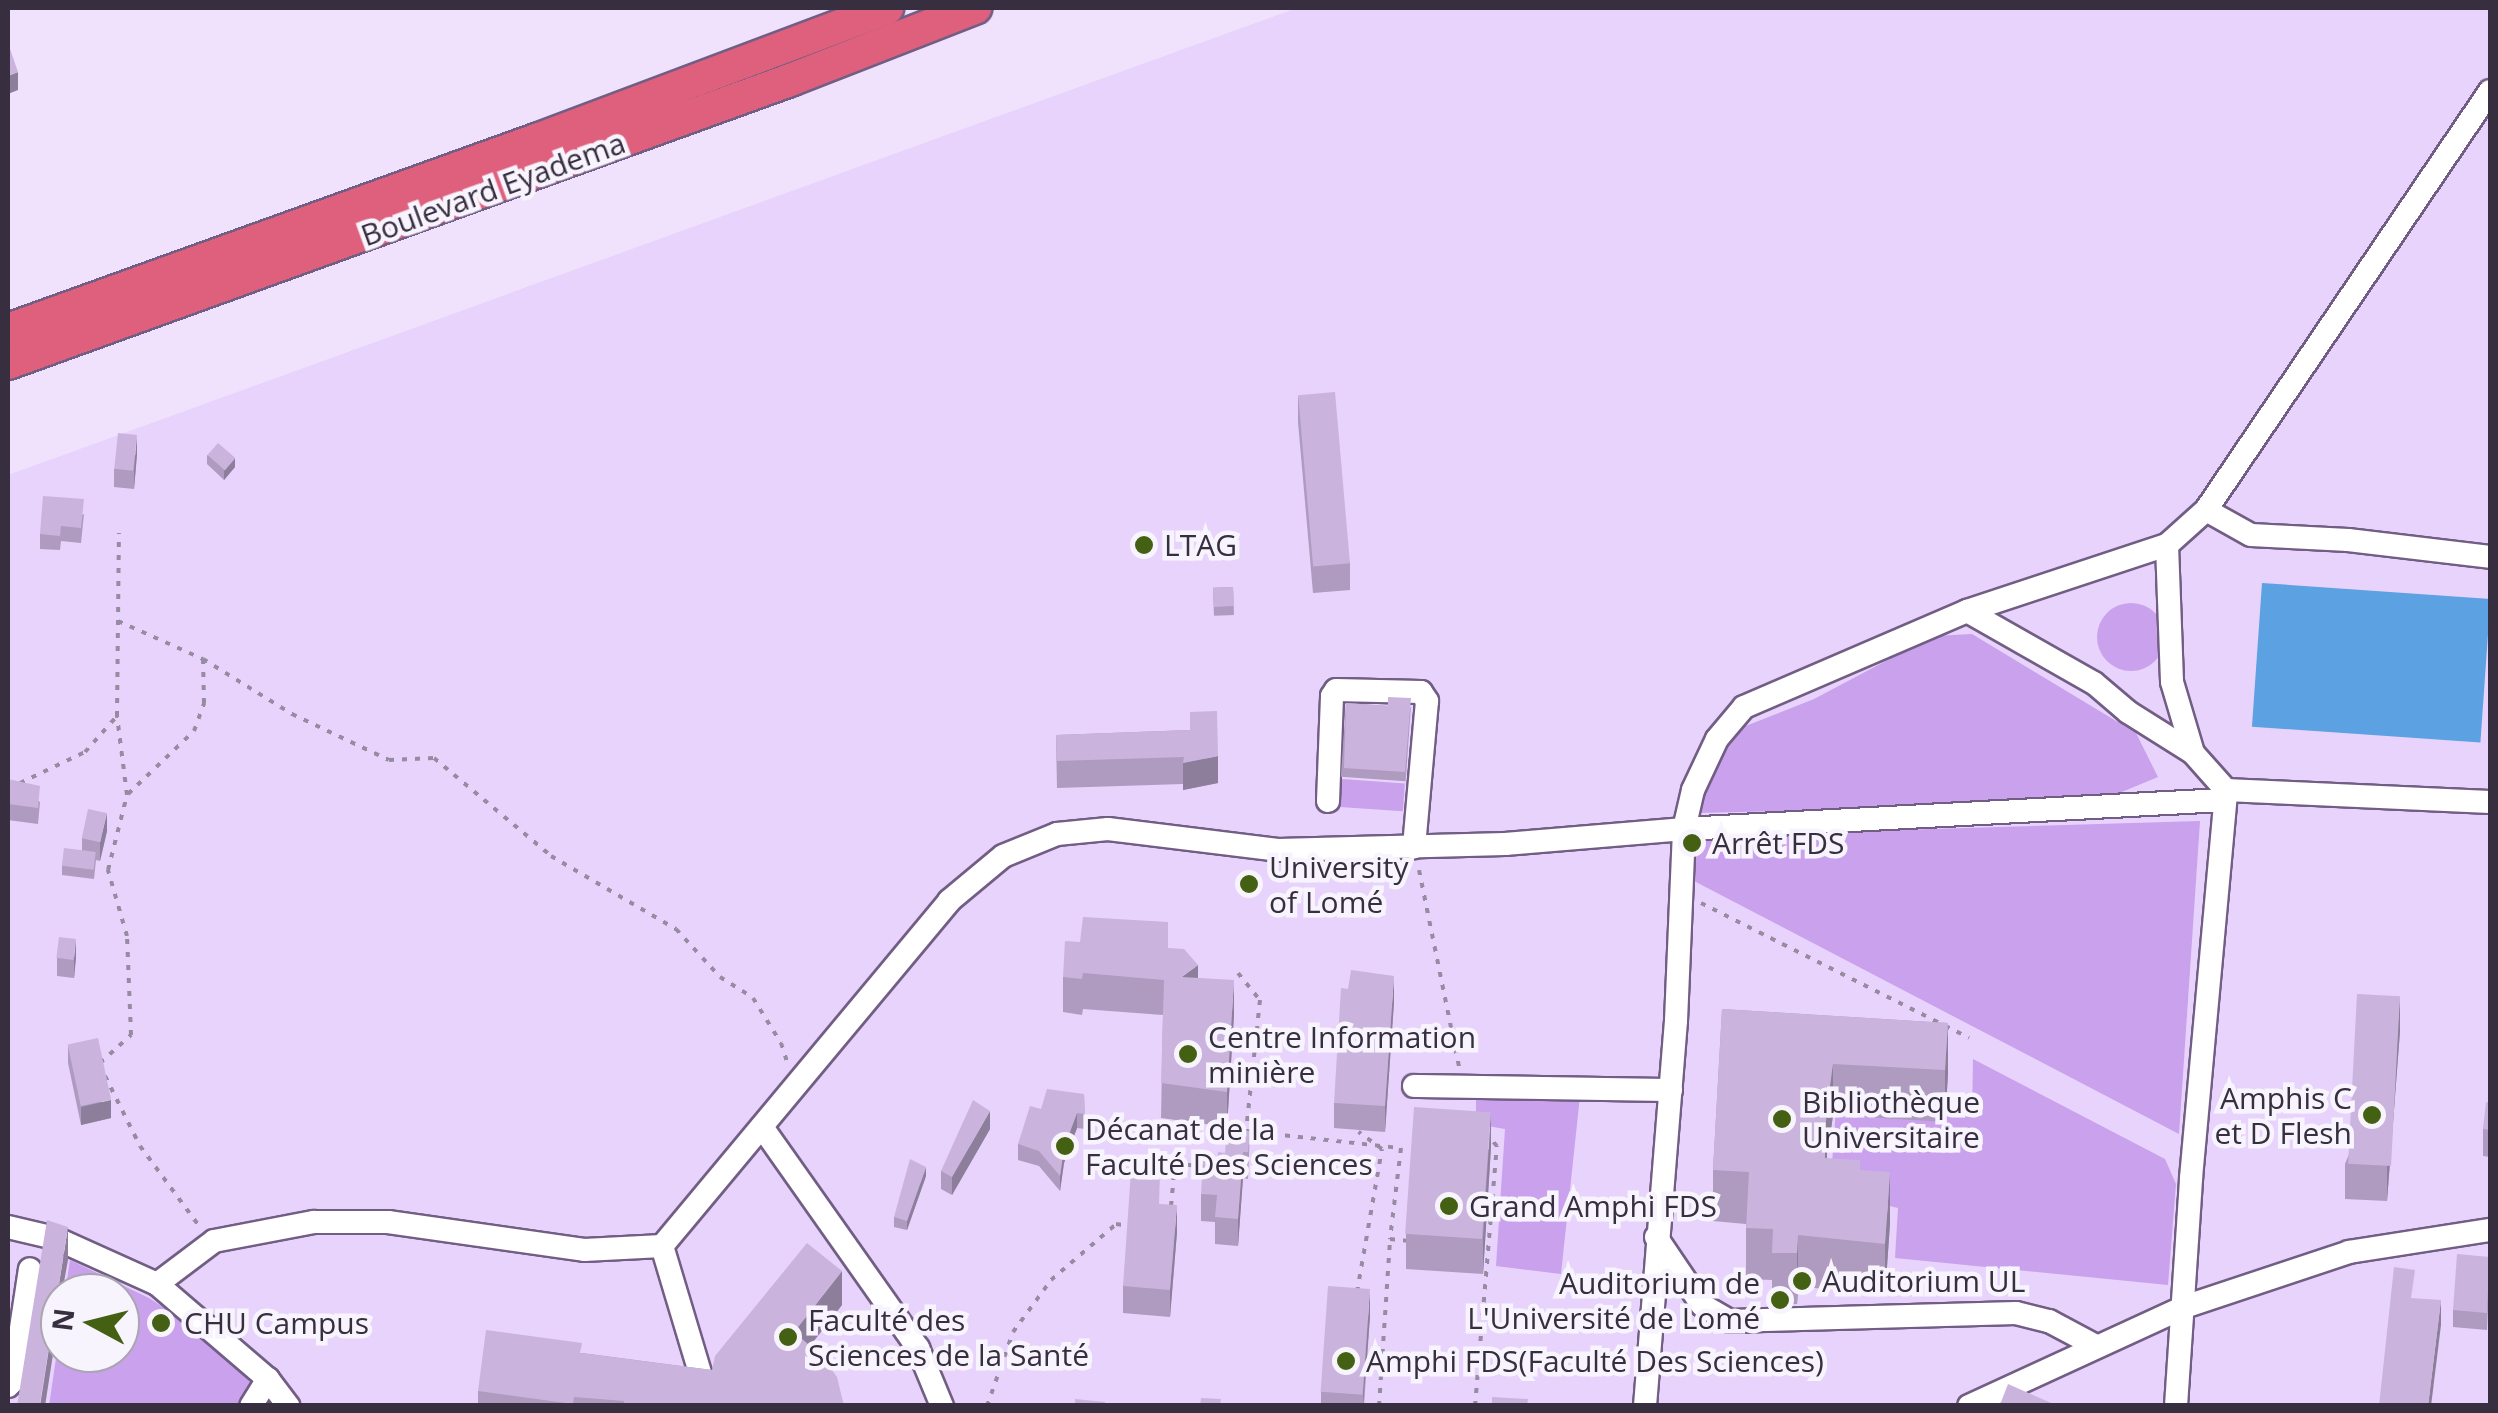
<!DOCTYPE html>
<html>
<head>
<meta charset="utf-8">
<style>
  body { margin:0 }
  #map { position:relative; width:2498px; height:1413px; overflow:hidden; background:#f0e2fd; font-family:"Open Sans",sans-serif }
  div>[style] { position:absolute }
  .built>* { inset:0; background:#e7d3fb }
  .green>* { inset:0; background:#c9a1ec; transform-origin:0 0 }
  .round { border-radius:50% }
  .water>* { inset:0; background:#5ca1e2; transform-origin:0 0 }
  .path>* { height:4px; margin-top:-2px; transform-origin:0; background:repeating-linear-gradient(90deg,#968ba1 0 5px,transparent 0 13px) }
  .roads { filter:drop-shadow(2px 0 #725e84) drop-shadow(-2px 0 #725e84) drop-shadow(0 2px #725e84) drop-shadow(0 -2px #725e84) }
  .minor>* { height:22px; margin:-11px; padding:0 11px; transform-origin:11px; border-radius:11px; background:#fff }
  .highway>* { height:32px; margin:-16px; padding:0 16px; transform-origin:16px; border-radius:16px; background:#de607d }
  .wall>* { inset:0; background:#ae9bbf; transform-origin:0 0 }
  .shaded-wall>* { inset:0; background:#8d7e9b }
  .building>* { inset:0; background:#cab4de; transform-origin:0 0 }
  .dots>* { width:28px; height:28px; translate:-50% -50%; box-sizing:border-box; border:5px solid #f8f4fd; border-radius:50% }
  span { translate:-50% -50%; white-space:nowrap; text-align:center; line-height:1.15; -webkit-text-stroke:9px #f8f4fd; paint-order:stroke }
  .street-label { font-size:30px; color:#372e3f }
  .poi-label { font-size:30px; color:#372e3f }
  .left { translate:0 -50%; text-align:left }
  .right { translate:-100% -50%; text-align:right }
  .frame { position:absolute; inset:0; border:10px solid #372e3f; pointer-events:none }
  .north { position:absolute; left:40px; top:1273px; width:100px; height:100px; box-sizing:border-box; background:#f8f4fd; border:2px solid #aba5b1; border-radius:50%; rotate:277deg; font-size:28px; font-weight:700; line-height:40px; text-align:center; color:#372e3f }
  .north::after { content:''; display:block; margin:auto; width:35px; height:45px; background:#446113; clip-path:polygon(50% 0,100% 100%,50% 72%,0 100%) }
</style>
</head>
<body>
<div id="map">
  <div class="built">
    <div style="clip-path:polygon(evenodd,1297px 8px,2490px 8px,2490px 1405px,8px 1406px,8px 475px,1297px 8px,60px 1293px,120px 1293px,120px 1353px,60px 1353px,60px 1293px)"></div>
  </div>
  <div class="green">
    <div class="round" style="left:2097px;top:603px;width:68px;height:68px"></div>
    <div style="clip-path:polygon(1972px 634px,2136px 733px,2158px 777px,2095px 803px,1697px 813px,1698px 798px,1738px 729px,1814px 699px,1933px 636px)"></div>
    <div style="left:1342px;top:779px;width:63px;height:28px;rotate:4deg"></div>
    <div style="clip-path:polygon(2200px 821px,2179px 1134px,1694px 881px,1698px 836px)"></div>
    <div style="clip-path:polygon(1973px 1059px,2165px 1159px,2176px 1184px,2168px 1285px,1895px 1258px,1898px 1208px,1830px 1192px,1836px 1108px,1972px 1117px)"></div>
    <div style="clip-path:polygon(1484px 1094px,1580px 1096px,1561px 1274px,1496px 1266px,1505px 1129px,1476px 1124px,1476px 1099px)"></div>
    <div style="clip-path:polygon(70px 1260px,149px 1298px,186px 1322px,258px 1389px,244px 1405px,49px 1406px,60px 1331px,60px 1353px,120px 1353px,120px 1293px,65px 1293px)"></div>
  </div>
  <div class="water">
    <div style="left:2262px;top:583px;width:229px;height:144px;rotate:4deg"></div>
  </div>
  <div class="path">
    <div style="left:118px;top:621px;width:93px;rotate:24.1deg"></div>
    <div style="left:203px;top:659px;width:105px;rotate:31.7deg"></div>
    <div style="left:292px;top:714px;width:107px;rotate:25.4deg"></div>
    <div style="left:389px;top:760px;width:45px;rotate:-2.5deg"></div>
    <div style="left:434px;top:758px;width:153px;rotate:39.9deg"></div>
    <div style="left:551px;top:856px;width:145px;rotate:30.3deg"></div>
    <div style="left:676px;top:929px;width:65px;rotate:47.5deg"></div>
    <div style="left:720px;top:977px;width:39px;rotate:32deg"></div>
    <div style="left:753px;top:998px;width:53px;rotate:58.1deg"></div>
    <div style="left:781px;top:1043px;width:20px;rotate:72deg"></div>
    <div style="left:20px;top:783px;width:72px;rotate:-25.5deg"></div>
    <div style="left:85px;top:752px;width:48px;rotate:-48.4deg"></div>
    <div style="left:128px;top:794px;width:91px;rotate:-43.7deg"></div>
    <div style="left:194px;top:731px;width:30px;rotate:-70deg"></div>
    <div style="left:204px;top:703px;width:44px;rotate:-91.3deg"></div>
    <div style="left:1419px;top:870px;width:201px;rotate:78.5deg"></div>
    <div style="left:1701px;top:903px;width:300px;rotate:26.7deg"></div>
    <div style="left:1238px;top:973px;width:35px;rotate:51deg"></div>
    <div style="left:1260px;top:1000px;width:132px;rotate:96.1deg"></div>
    <div style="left:1246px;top:1131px;width:156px;rotate:6.3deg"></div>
    <div style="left:1401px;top:1148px;width:92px;rotate:96.9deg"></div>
    <div style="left:1390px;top:1239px;width:18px;rotate:6deg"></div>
    <div style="left:100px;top:1063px;width:42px;rotate:-42.1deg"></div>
    <div style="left:131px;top:1035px;width:99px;rotate:-92.3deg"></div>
    <div style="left:127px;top:936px;width:69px;rotate:-106.1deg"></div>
    <div style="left:108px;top:870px;width:77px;rotate:-75.8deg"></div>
    <div style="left:127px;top:795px;width:80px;rotate:-97.2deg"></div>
    <div style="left:117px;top:716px;width:183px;rotate:-89.4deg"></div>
    <div style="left:105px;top:1076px;width:78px;rotate:63.4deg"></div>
    <div style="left:140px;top:1146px;width:101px;rotate:53.5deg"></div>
    <div style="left:1171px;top:1206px;width:42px;rotate:-84.6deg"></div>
    <div style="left:1175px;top:1164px;width:28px;rotate:4deg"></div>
    <div style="left:1357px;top:1292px;width:145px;rotate:-80.1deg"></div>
    <div style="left:1382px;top:1149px;width:29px;rotate:-144deg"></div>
    <div style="left:987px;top:1406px;width:78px;rotate:-70.6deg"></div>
    <div style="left:1013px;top:1332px;width:64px;rotate:-53.8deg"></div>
    <div style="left:1051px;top:1280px;width:86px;rotate:-40.7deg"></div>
    <div style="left:1116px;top:1224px;width:14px;rotate:8deg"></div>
    <div style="left:1379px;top:1406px;width:167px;rotate:-86.2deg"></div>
    <div style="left:1475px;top:1406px;width:261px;rotate:-85.2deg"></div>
    <div style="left:1497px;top:1146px;width:15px;rotate:-132deg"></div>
  </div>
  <div class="roads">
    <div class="minor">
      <div style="left:2206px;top:510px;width:51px;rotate:29.1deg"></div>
      <div style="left:2251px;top:535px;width:97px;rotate:3deg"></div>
      <div style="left:2348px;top:540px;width:143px;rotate:6.8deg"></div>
      <div style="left:2167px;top:545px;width:137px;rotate:87.9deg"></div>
      <div style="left:2172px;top:682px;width:74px;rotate:73.5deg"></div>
      <div style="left:1967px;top:611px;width:146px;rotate:29.6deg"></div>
      <div style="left:2094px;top:683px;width:45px;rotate:40.5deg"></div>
      <div style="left:2128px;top:712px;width:77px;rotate:32.2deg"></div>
      <div style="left:2193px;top:753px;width:50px;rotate:48.3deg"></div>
      <div style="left:2226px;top:790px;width:264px;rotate:2.6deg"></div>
      <div style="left:1328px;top:801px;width:105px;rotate:-87.8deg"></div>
      <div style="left:1332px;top:696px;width:7px;rotate:-56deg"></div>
      <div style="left:1336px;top:690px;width:85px;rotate:1.3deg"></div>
      <div style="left:1421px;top:692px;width:11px;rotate:56deg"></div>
      <div style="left:1427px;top:701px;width:147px;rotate:95.1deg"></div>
      <div style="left:1414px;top:1086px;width:257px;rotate:0.9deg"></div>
      <div style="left:762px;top:1127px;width:271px;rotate:54.8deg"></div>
      <div style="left:918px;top:1348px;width:63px;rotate:67.5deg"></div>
      <div style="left:8px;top:1227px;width:48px;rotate:13.2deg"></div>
      <div style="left:55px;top:1238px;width:112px;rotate:24.3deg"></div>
      <div style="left:157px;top:1284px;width:146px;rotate:40.6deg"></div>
      <div style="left:268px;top:1379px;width:34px;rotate:53deg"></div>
      <div style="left:1656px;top:1237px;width:82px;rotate:55.9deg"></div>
      <div style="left:1702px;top:1305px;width:32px;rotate:30deg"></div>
      <div style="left:1730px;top:1321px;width:286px;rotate:-1.6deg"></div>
      <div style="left:2016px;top:1313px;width:34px;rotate:14deg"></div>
      <div style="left:2049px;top:1321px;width:53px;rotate:28deg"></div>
      <div style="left:662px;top:1246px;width:133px;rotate:73.3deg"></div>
      <div style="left:157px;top:1284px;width:71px;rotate:-37deg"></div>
      <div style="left:214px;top:1241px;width:102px;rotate:-10.8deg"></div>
      <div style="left:314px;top:1222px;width:74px"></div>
      <div style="left:388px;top:1222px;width:198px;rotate:8.1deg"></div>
      <div style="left:584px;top:1250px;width:78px;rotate:-2.9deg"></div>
      <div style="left:662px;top:1246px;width:449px;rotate:-50.2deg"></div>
      <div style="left:949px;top:901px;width:70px;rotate:-39.8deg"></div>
      <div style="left:1003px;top:856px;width:58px;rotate:-22.2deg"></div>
      <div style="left:1057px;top:834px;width:51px;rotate:-5.6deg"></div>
      <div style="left:1108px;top:829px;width:171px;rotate:7deg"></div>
      <div style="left:1278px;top:850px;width:227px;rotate:-1.5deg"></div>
      <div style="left:1505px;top:844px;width:180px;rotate:-4.8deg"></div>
      <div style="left:1684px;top:829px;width:540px;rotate:-3.08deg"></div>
      <div style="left:8px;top:1386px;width:7px;rotate:-45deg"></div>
      <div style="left:13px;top:1381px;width:113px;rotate:-81.4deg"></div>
      <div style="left:251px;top:1406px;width:32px;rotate:-58deg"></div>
      <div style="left:1645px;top:1406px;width:386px;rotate:-85.4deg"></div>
      <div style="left:1676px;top:1021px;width:192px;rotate:-87.6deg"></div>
      <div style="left:1684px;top:829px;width:40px;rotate:-77deg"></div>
      <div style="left:1693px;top:790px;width:56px;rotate:-64.8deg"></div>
      <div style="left:1717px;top:739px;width:42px;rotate:-49.8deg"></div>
      <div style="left:1744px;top:707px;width:243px;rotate:-23.3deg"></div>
      <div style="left:1967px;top:611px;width:211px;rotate:-18.3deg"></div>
      <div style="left:2167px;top:545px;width:52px;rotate:-41.9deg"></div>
      <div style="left:2206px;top:510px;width:506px;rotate:-55.87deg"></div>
      <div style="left:1969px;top:1406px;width:237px;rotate:-24.7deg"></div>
      <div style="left:2184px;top:1307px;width:174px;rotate:-18.4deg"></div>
      <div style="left:2349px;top:1252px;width:143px;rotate:-8.9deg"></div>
      <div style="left:2176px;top:1406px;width:228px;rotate:-86.2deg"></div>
      <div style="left:2191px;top:1178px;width:390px;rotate:-84.8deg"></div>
    </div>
    <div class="highway">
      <div style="left:8px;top:330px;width:564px;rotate:-19.78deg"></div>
      <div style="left:539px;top:139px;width:372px;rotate:-20.6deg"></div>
      <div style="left:8px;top:363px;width:832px;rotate:-19.89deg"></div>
      <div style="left:790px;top:80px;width:199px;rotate:-21.3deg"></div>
    </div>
  </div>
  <div class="wall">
    <div style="clip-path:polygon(1298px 395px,1350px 563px,1350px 590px,1313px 593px,1298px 422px)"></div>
    <div style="clip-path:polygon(137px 454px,134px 489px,114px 487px,114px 469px)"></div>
    <div style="clip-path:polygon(207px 455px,235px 467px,224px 480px,207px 464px)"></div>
    <div style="clip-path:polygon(84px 514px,81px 543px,61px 541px,60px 550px,40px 549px,40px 534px)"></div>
    <div style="left:1233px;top:587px;width:28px;height:20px;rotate:88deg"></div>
    <div style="left:1346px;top:703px;width:65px;height:74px;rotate:4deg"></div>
    <div style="clip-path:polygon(1190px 730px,1218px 783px,1183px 790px,1183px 784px,1057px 788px,1056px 735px)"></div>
    <div style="clip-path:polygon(8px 779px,40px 802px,38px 824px,8px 820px)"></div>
    <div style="clip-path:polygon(107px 831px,100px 861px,96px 860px,94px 879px,62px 875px,62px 866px,82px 850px,82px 838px)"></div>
    <div style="clip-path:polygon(1168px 948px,1234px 1015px,1227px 1127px,1161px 1118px,1163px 1015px,1083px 1009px,1082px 1015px,1063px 1012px,1063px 977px)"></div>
    <div style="clip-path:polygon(76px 957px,74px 978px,57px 976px,57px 958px)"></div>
    <div style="clip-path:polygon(1394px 1002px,1385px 1132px,1334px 1128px,1334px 1103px)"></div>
    <div style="clip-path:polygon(1722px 1009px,1948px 1023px,1948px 1074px,1945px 1122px,1833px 1115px,1829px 1145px,1827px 1147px,1827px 1158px,1860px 1170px,1890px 1223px,1885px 1296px,1798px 1286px,1797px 1304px,1772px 1305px,1772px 1280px,1746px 1279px,1746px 1224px,1713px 1221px,1713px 1170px)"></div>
    <div style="clip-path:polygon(2400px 1031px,2387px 1201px,2345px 1199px,2345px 1164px)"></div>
    <div style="clip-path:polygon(68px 1045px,111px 1118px,81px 1125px,68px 1063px)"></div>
    <div style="clip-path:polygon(1084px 1094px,1085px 1129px,1077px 1128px,1064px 1163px,1060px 1191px,1039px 1166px,1018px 1160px,1018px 1144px,1041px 1109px)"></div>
    <div style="clip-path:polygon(2490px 1103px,2490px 1157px,2483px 1156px,2483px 1129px)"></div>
    <div style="clip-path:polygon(990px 1129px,952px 1195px,941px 1189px,941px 1171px)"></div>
    <div style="clip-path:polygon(1250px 1131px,1248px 1179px,1243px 1178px,1238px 1246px,1215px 1244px,1215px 1222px,1201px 1221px,1201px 1194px,1217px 1162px,1225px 1153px)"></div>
    <div style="clip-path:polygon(1491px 1147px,1483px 1274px,1406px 1269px,1406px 1234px)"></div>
    <div style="clip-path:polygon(926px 1176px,907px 1230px,894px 1227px,894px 1217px)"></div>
    <div style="clip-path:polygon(1160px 1204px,1177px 1232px,1170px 1317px,1123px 1313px,1123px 1286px)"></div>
    <div style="clip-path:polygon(2490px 1257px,2490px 1308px,2488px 1307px,2487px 1330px,2453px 1327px,2453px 1310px)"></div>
    <div style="clip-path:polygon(842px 1305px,810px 1346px,844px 1406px,478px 1406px,478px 1391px,582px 1353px,712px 1370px)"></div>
    <div style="clip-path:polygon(1370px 1316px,1364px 1406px,1321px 1406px,1321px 1392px)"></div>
  </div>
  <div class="shaded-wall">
    <div style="clip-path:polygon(18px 72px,18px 90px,8px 94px,8px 76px)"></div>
    <div style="clip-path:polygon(137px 435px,137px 454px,134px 489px,134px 471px)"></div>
    <div style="clip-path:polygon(235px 458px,235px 467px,224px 480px,224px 471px)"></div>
    <div style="clip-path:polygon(1218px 756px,1218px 783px,1183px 790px,1183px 763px)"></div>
    <div style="clip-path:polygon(107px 813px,107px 831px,100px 861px,100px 842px)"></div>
    <div style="clip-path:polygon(76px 939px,76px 957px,74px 978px,74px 959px)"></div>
    <div style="clip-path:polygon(1198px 965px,1198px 1001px,1182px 977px)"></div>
    <div style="clip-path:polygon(1394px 976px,1394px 1002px,1385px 1132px,1385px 1106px)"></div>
    <div style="clip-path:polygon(1234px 980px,1234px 1015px,1227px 1127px,1227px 1092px)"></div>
    <div style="clip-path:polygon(2400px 996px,2400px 1031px,2387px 1201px,2387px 1166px)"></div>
    <div style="clip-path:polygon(1948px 1023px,1948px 1074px,1945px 1122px,1945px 1070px)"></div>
    <div style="clip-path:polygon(1833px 1064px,1833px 1115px,1829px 1145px,1827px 1147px,1827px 1164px,1815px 1137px,1818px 1104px)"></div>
    <div style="clip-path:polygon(111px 1100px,111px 1118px,81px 1125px,81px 1107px)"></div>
    <div style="clip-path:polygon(990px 1111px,990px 1129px,952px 1195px,952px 1177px)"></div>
    <div style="clip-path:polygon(1491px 1112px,1491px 1147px,1483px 1274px,1483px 1239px)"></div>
    <div style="clip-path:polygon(1077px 1113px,1077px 1128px,1064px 1163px,1060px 1191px,1060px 1176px,1064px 1148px)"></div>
    <div style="clip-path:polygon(1243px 1152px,1243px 1178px,1238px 1246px,1238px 1219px)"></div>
    <div style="clip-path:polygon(926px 1167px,926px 1176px,907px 1230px,907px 1221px)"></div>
    <div style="clip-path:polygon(1890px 1172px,1890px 1223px,1885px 1296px,1885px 1244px)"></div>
    <div style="clip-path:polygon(1177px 1205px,1177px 1232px,1170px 1317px,1170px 1290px)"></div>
    <div style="clip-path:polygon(68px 1227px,68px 1260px,62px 1293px,60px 1293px,60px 1309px,45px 1406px,40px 1406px)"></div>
    <div style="clip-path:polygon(1798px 1235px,1798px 1286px,1797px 1304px,1797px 1253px)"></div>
    <div style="clip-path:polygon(842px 1271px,842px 1305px,794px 1366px,794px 1332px)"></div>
    <div style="clip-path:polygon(1370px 1289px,1370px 1316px,1363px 1406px,1363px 1395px)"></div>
    <div style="clip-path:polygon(2441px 1300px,2441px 1325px,2431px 1406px,2428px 1406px)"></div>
  </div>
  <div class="building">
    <div style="clip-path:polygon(8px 43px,18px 72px,8px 76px)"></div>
    <div style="left:1335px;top:392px;width:172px;height:37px;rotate:85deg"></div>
    <div style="left:118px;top:433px;width:19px;height:36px;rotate:6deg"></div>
    <div style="left:218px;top:443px;width:23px;height:16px;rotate:41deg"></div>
    <div style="clip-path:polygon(43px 496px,84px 499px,81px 528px,61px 526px,60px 536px,40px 534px)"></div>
    <div style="left:1233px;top:587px;width:19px;height:20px;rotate:87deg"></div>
    <div style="clip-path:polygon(1388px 697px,1411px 698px,1405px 772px,1344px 768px,1346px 703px,1388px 706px)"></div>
    <div style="clip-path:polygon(1217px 711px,1218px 756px,1183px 763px,1184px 757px,1057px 761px,1056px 735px,1190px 730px,1190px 712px)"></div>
    <div style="clip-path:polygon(8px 779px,40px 786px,38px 808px,8px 804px)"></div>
    <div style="left:88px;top:809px;width:19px;height:30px;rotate:12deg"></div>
    <div style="left:64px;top:848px;width:32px;height:18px;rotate:7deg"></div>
    <div style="clip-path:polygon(1083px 917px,1168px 922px,1168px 948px,1184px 949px,1198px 965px,1182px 977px,1234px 980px,1227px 1092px,1161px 1083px,1164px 980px,1083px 973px,1082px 979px,1063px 977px,1065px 941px,1080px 942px)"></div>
    <div style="left:59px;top:937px;width:17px;height:21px;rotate:7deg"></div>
    <div style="clip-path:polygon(1351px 970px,1394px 976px,1385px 1106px,1334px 1103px,1341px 988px,1348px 989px)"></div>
    <div style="left:2357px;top:994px;width:43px;height:170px;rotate:3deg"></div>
    <div style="clip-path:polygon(1722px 1009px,1948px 1023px,1945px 1070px,1833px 1064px,1829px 1094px,1818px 1104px,1827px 1113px,1825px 1129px,1815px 1137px,1825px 1146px,1825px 1158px,1860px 1160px,1860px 1170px,1890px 1172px,1885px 1244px,1798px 1235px,1797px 1253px,1772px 1253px,1773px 1229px,1746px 1228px,1749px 1172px,1713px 1170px)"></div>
    <div style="left:98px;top:1038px;width:63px;height:31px;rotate:78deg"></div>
    <div style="clip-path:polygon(1047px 1089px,1084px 1094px,1085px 1114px,1077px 1113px,1064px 1148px,1060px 1176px,1039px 1151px,1018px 1144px,1030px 1106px,1041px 1109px)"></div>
    <div style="clip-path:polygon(973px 1100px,990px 1111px,952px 1177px,941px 1171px)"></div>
    <div style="clip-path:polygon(2486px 1102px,2490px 1103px,2490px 1130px,2483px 1129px)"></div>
    <div style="left:1414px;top:1107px;width:77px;height:127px;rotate:4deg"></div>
    <div style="clip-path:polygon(1227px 1129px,1250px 1131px,1248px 1152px,1243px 1152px,1238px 1219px,1215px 1217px,1217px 1195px,1201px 1194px,1203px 1161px,1217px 1162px,1218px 1152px,1225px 1153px)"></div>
    <div style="clip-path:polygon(910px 1159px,926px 1167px,907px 1221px,894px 1217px)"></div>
    <div style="clip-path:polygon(1131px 1171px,1160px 1173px,1159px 1204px,1177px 1205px,1170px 1290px,1123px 1286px)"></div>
    <div style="clip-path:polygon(47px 1220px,68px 1227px,40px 1403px,51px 1405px,17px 1406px)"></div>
    <div style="clip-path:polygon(807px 1243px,842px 1271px,794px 1332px,822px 1356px,837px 1377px,844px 1406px,623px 1406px,624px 1401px,574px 1397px,573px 1404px,478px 1391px,486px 1330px,582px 1343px,580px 1353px,712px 1370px,715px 1356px)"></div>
    <div style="clip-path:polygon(2457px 1254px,2490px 1257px,2490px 1290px,2488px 1290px,2487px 1313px,2453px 1310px)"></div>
    <div style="clip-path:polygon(2394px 1267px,2415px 1270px,2411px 1298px,2441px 1300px,2428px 1406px,2379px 1406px)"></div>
    <div style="left:1328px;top:1286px;width:42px;height:106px;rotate:4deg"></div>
    <div style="clip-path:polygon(2008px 1384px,2058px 1406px,1996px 1406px,2001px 1402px)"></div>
    <div style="clip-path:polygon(1492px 1397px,1528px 1399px,1527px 1406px,1492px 1406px)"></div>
    <div style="clip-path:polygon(1201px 1398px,1221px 1399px,1220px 1406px,1200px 1406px)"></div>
    <div style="clip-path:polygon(1075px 1399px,1105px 1402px,1104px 1406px,1075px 1406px)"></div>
  </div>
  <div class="dots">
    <div style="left:1144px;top:545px;background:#446113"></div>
    <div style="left:1692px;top:843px;background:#446113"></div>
    <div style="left:1249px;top:884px;background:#446113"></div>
    <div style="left:1188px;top:1054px;background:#446113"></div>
    <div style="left:2372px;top:1115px;background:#446113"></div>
    <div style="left:1782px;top:1119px;background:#446113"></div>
    <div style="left:1065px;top:1146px;background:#446113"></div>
    <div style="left:1449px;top:1206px;background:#446113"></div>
    <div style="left:1802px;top:1281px;background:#446113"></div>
    <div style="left:1780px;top:1300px;background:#446113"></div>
    <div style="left:161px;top:1323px;background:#446113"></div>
    <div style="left:788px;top:1337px;background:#446113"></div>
    <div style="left:1346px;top:1361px;background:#446113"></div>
  </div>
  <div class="street-label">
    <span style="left:493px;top:189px;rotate:-20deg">Boulevard Eyadema</span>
  </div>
  <div class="poi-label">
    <span class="left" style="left:1164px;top:545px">LTAG</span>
    <span class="left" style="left:1712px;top:843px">Arrêt FDS</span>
    <span class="left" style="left:1269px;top:884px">University<br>of Lomé</span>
    <span class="left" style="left:1208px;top:1054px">Centre Information<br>minière</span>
    <span class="right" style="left:2352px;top:1115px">Amphis C<br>et D Flesh</span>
    <span class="left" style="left:1802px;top:1119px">Bibliothèque<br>Universitaire</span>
    <span class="left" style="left:1085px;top:1146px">Décanat de la<br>Faculté Des Sciences</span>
    <span class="left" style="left:1469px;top:1206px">Grand Amphi FDS</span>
    <span class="left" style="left:1822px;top:1281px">Auditorium UL</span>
    <span class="right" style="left:1760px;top:1300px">Auditorium de<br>L'Université de Lomé</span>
    <span class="left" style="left:808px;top:1337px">Faculté des<br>Sciences de la Santé</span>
    <span class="left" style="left:184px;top:1323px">CHU Campus</span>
    <span class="left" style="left:1366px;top:1361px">Amphi FDS(Faculté Des Sciences)</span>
  </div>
  <div class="frame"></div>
  <div class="north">N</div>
</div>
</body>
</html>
